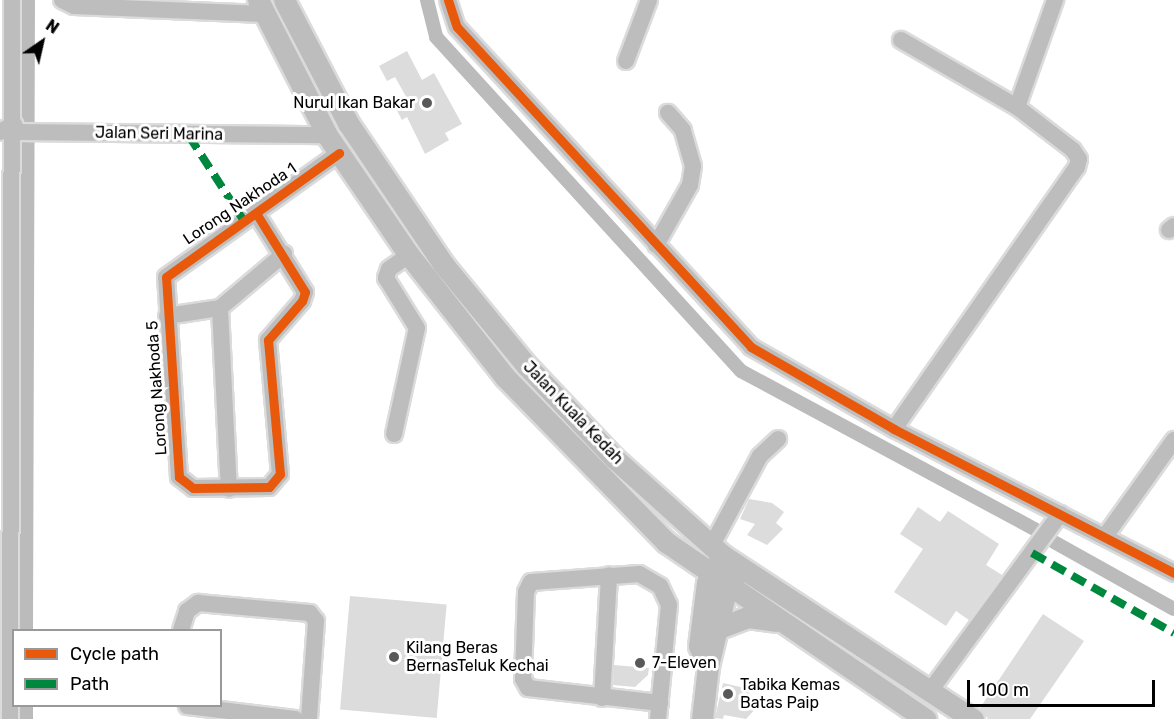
<!DOCTYPE html>
<html>
<head>
<meta charset="utf-8">
<style>
  body { margin:0 }
  #map { position:relative; width:1174px; height:719px; overflow:hidden; background:#fff; font-family:Rubik,sans-serif }
  div>[style] { position:absolute }
  .canal>* { height:14px; margin:-7px; padding:0 7px; transform-origin:7px; border-radius:7px; background:#bbb }
  .building>* { inset:0; background:#dcdcdc; transform-origin:0 0 }
  .roads { filter:drop-shadow(2px 0 #dbdbdb) drop-shadow(-2px 0 #dbdbdb) drop-shadow(0 2px #dbdbdb) drop-shadow(0 -2px #dbdbdb) }
  .minor>* { height:16px; margin:-8px; padding:0 8px; transform-origin:8px; border-radius:8px; background:#bdbdbd }
  .major>* { height:21px; margin:-10.5px; padding:0 10.5px; transform-origin:10.5px; border-radius:10.5px; background:#bdbdbd }
  .quiet>* { height:8px; margin-top:-4px; transform-origin:0; background:repeating-linear-gradient(90deg,#00873e 0 15px,transparent 0 23px) }
  .cycleway>* { height:9px; margin:-4.5px; padding:0 4.5px; transform-origin:4.5px; border-radius:4.5px; background:#e8590c }
  .dots>* { width:16px; height:16px; translate:-50% -50%; box-sizing:border-box; border:3px solid #fff; border-radius:50% }
  span { translate:-50% -50%; white-space:nowrap; text-align:center; line-height:1.15; -webkit-text-stroke:6px #fff; paint-order:stroke }
  .poi-label { font-size:16px; color:#000 }
  .right { translate:-100% -50%; text-align:right }
  .left { translate:0 -50%; text-align:left }
  .street-label { font-size:16px; color:#000 }
  .legend { position:absolute; left:12px; top:629px; width:210px; height:78px; box-sizing:border-box; background:#fff; border:2px solid #999; margin:0; padding:8px 10px; list-style:none; font-size:18px; color:#000 }
  .legend li { display:flex; align-items:center; gap:12px; height:30px }
  .legend b { width:30px; border:2px solid #999 }
  .north { position:absolute; left:12px; top:12px; width:60px; height:60px; -webkit-text-stroke:4px #fff; paint-order:stroke; rotate:34deg; font-size:16px; font-weight:700; line-height:24px; text-align:center; color:#000 }
  .north::after { content:''; display:block; margin:auto; width:21px; height:27px; background:#000; clip-path:polygon(50% 0,100% 100%,50% 72%,0 100%) }
  .scale { position:absolute; left:967px; top:680px; width:188px; height:27px; box-sizing:border-box; border:3px solid #000; border-top:0; padding-left:8px; font-size:18px; line-height:21px; white-space:nowrap; color:#000; -webkit-text-stroke:4px #fff; paint-order:stroke }
</style>
</head>
<body>
<div id="map">
  <div class="canal">
    <div style="left:427px;top:0;width:38px;rotate:76deg"></div>
    <div style="left:436px;top:37px;width:452px;rotate:47.6deg"></div>
    <div style="left:741px;top:371px;width:335px;rotate:28.3deg"></div>
    <div style="left:1054px;top:542px;width:137px;rotate:29.2deg"></div>
    <div style="left:26px;top:630px;width:630px;rotate:-89.82deg"></div>
    <div style="left:26px;top:719px;width:13px;rotate:-90deg"></div>
  </div>
  <div class="building">
    <div style="clip-path:polygon(407px 51px,422px 80px,434px 73px,462px 124px,445px 133px,449px 140px,425px 154px,407px 117px,402px 120px,395px 107px,408px 100px,395px 77px,387px 81px,379px 66px)"></div>
    <div style="clip-path:polygon(749px 499px,772px 503px,784px 512px,776px 523px,783px 529px,767px 545px,747px 535px,755px 524px,740px 519px)"></div>
    <div style="clip-path:polygon(918px 507px,940px 522px,948px 511px,999px 544px,986px 565px,1002px 575px,969px 620px,956px 611px,946px 626px,894px 592px,923px 549px,900px 534px)"></div>
    <div style="left:350px;top:596px;width:97px;height:114px;rotate:5deg"></div>
    <div style="clip-path:polygon(1043px 614px,1084px 641px,1030px 719px,988px 719px,980px 708px)"></div>
    <div style="clip-path:polygon(614px 665px,649px 668px,648px 675px,635px 687px,613px 685px)"></div>
    <div style="clip-path:polygon(723px 683px,745px 688px,759px 705px,746px 719px,724px 715px,723px 719px,715px 718px)"></div>
  </div>
  <div class="roads">
    <div class="minor">
      <div style="left:62px;top:0;width:13px;rotate:27deg"></div>
      <div style="left:74px;top:6px;width:189px;rotate:2.4deg"></div>
      <div style="left:448px;top:0;width:28px;rotate:72deg"></div>
      <div style="left:457px;top:27px;width:435px;rotate:47.4deg"></div>
      <div style="left:751px;top:347px;width:165px;rotate:29.8deg"></div>
      <div style="left:894px;top:429px;width:315px;rotate:27.2deg"></div>
      <div style="left:901px;top:40px;width:134px;rotate:30deg"></div>
      <div style="left:626px;top:61px;width:65px;rotate:-69.3deg"></div>
      <div style="left:0;top:132px;width:16px;rotate:-30deg"></div>
      <div style="left:14px;top:124px;width:9px;rotate:69deg"></div>
      <div style="left:17px;top:132px;width:310px;rotate:0.6deg"></div>
      <div style="left:256px;top:213px;width:93px;rotate:58.2deg"></div>
      <div style="left:305px;top:292px;width:9px;rotate:108deg"></div>
      <div style="left:302px;top:301px;width:52px;rotate:131.1deg"></div>
      <div style="left:268px;top:340px;width:135px;rotate:84.9deg"></div>
      <div style="left:280px;top:474px;width:17px;rotate:130deg"></div>
      <div style="left:269px;top:487px;width:76px;rotate:179.2deg"></div>
      <div style="left:193px;top:488px;width:18px;rotate:-142deg"></div>
      <div style="left:179px;top:477px;width:200px;rotate:-93.7deg"></div>
      <div style="left:166px;top:277px;width:213px;rotate:-35.6deg"></div>
      <div style="left:1169px;top:230px;width:6px;rotate:-39deg"></div>
      <div style="left:656px;top:245px;width:69px;rotate:-60.5deg"></div>
      <div style="left:690px;top:185px;width:19px;rotate:-81deg"></div>
      <div style="left:693px;top:166px;width:37px;rotate:-106deg"></div>
      <div style="left:683px;top:130px;width:23px;rotate:-131deg"></div>
      <div style="left:220px;top:308px;width:181px;rotate:87.2deg"></div>
      <div style="left:167px;top:316px;width:54px;rotate:-8.6deg"></div>
      <div style="left:220px;top:308px;width:84px;rotate:-40.2deg"></div>
      <div style="left:894px;top:429px;width:320px;rotate:-55.1deg"></div>
      <div style="left:1077px;top:167px;width:8px;rotate:-76deg"></div>
      <div style="left:1079px;top:159px;width:11px;rotate:-124deg"></div>
      <div style="left:1073px;top:150px;width:71px;rotate:-142.5deg"></div>
      <div style="left:1017px;top:107px;width:114px;rotate:-70.4deg"></div>
      <div style="left:394px;top:434px;width:108px;rotate:-77.8deg"></div>
      <div style="left:417px;top:328px;width:59px;rotate:-121.8deg"></div>
      <div style="left:386px;top:278px;width:9px;rotate:-72deg"></div>
      <div style="left:389px;top:269px;width:24px;rotate:-35deg"></div>
      <div style="left:1106px;top:535px;width:117px;rotate:-54.4deg"></div>
      <div style="left:712px;top:545px;width:101px;rotate:-61.7deg"></div>
      <div style="left:760px;top:456px;width:25px;rotate:-43deg"></div>
      <div style="left:181px;top:630px;width:20px;rotate:-72deg"></div>
      <div style="left:187px;top:611px;width:14px;rotate:-36deg"></div>
      <div style="left:198px;top:603px;width:112px;rotate:5.1deg"></div>
      <div style="left:310px;top:613px;width:10px;rotate:53deg"></div>
      <div style="left:316px;top:621px;width:98px;rotate:94.1deg"></div>
      <div style="left:930px;top:691px;width:220px;rotate:-53.7deg"></div>
      <div style="left:602px;top:698px;width:123px;rotate:-86.7deg"></div>
      <div style="left:187px;top:706px;width:109px;rotate:6.9deg"></div>
      <div style="left:10px;top:719px;width:719px;rotate:-89.84deg"></div>
      <div style="left:658px;top:719px;width:115px;rotate:-84.5deg"></div>
      <div style="left:669px;top:605px;width:21px;rotate:-115deg"></div>
      <div style="left:660px;top:586px;width:24px;rotate:-150deg"></div>
      <div style="left:639px;top:574px;width:108px;rotate:175.8deg"></div>
      <div style="left:531px;top:582px;width:11px;rotate:117deg"></div>
      <div style="left:526px;top:592px;width:87px;rotate:92deg"></div>
      <div style="left:523px;top:679px;width:10px;rotate:61deg"></div>
      <div style="left:528px;top:688px;width:133px;rotate:6.5deg"></div>
    </div>
    <div class="major">
      <div style="left:258px;top:0;width:152px;rotate:62.9deg"></div>
      <div style="left:327px;top:135px;width:145px;rotate:55.7deg"></div>
      <div style="left:409px;top:255px;width:155px;rotate:51.8deg"></div>
      <div style="left:505px;top:377px;width:231px;rotate:45.7deg"></div>
      <div style="left:666px;top:542px;width:314px;rotate:34.3deg"></div>
      <div style="left:284px;top:0;width:139px;rotate:62.5deg"></div>
      <div style="left:348px;top:123px;width:170px;rotate:56deg"></div>
      <div style="left:443px;top:264px;width:131px;rotate:50.6deg"></div>
      <div style="left:526px;top:365px;width:128px;rotate:46.6deg"></div>
      <div style="left:614px;top:458px;width:145px;rotate:41.9deg"></div>
      <div style="left:722px;top:555px;width:300px;rotate:33.2deg"></div>
      <div style="left:719px;top:628px;width:31px;rotate:-21deg"></div>
      <div style="left:748px;top:617px;width:28px;rotate:8deg"></div>
      <div style="left:708px;top:666px;width:22px;rotate:-114deg"></div>
      <div style="left:699px;top:646px;width:64px;rotate:-82.8deg"></div>
      <div style="left:707px;top:583px;width:21px;rotate:-62deg"></div>
      <div style="left:702px;top:719px;width:53px;rotate:-83.5deg"></div>
      <div style="left:708px;top:666px;width:82px;rotate:-76.6deg"></div>
      <div style="left:727px;top:586px;width:14px;rotate:-54deg"></div>
    </div>
  </div>
  <div class="quiet">
    <div style="left:189px;top:136px;width:101px;rotate:57.1deg"></div>
    <div style="left:1032px;top:553px;width:163px;rotate:29.4deg"></div>
  </div>
  <div class="cycleway">
    <div style="left:448px;top:0;width:28px;rotate:72deg"></div>
    <div style="left:457px;top:27px;width:435px;rotate:47.4deg"></div>
    <div style="left:751px;top:347px;width:165px;rotate:29.8deg"></div>
    <div style="left:894px;top:429px;width:315px;rotate:27.2deg"></div>
    <div style="left:256px;top:213px;width:93px;rotate:58.2deg"></div>
    <div style="left:305px;top:292px;width:9px;rotate:108deg"></div>
    <div style="left:302px;top:301px;width:52px;rotate:131.1deg"></div>
    <div style="left:268px;top:340px;width:135px;rotate:84.9deg"></div>
    <div style="left:280px;top:474px;width:17px;rotate:130deg"></div>
    <div style="left:269px;top:487px;width:76px;rotate:179.2deg"></div>
    <div style="left:193px;top:488px;width:18px;rotate:-142deg"></div>
    <div style="left:179px;top:477px;width:200px;rotate:-93.7deg"></div>
    <div style="left:166px;top:277px;width:213px;rotate:-35.6deg"></div>
  </div>
  <div class="dots">
    <div style="left:427px;top:103px;background:#595959"></div>
    <div style="left:394px;top:657px;background:#595959"></div>
    <div style="left:640px;top:663px;background:#595959"></div>
    <div style="left:728px;top:694px;background:#595959"></div>
  </div>
  <div class="poi-label">
    <span class="right" style="left:415px;top:103px">Nurul Ikan Bakar</span>
    <span class="left" style="left:406px;top:657px">Kilang Beras<br>BernasTeluk Kechai</span>
    <span class="left" style="left:652px;top:663px">7-Eleven</span>
    <span class="left" style="left:740px;top:694px">Tabika Kemas<br>Batas Paip</span>
  </div>
  <div class="street-label">
    <span style="left:159px;top:134px;rotate:1deg">Jalan Seri Marina</span>
    <span style="left:240px;top:204px;rotate:-34deg">Lorong Nakhoda 1</span>
    <span style="left:157px;top:388px;rotate:-94deg">Lorong Nakhoda 5</span>
    <span style="left:573px;top:413px;rotate:46deg">Jalan Kuala Kedah</span>
  </div>
  <ul class="legend">
  <li><b style="height:8px;background:#e8590c"></b>Cycle path</li>
  <li><b style="height:8px;background:#00873e"></b>Path</li>
  </ul>
  <div class="north">N</div>
  <div class="scale">100 m</div>
</div>
</body>
</html>
